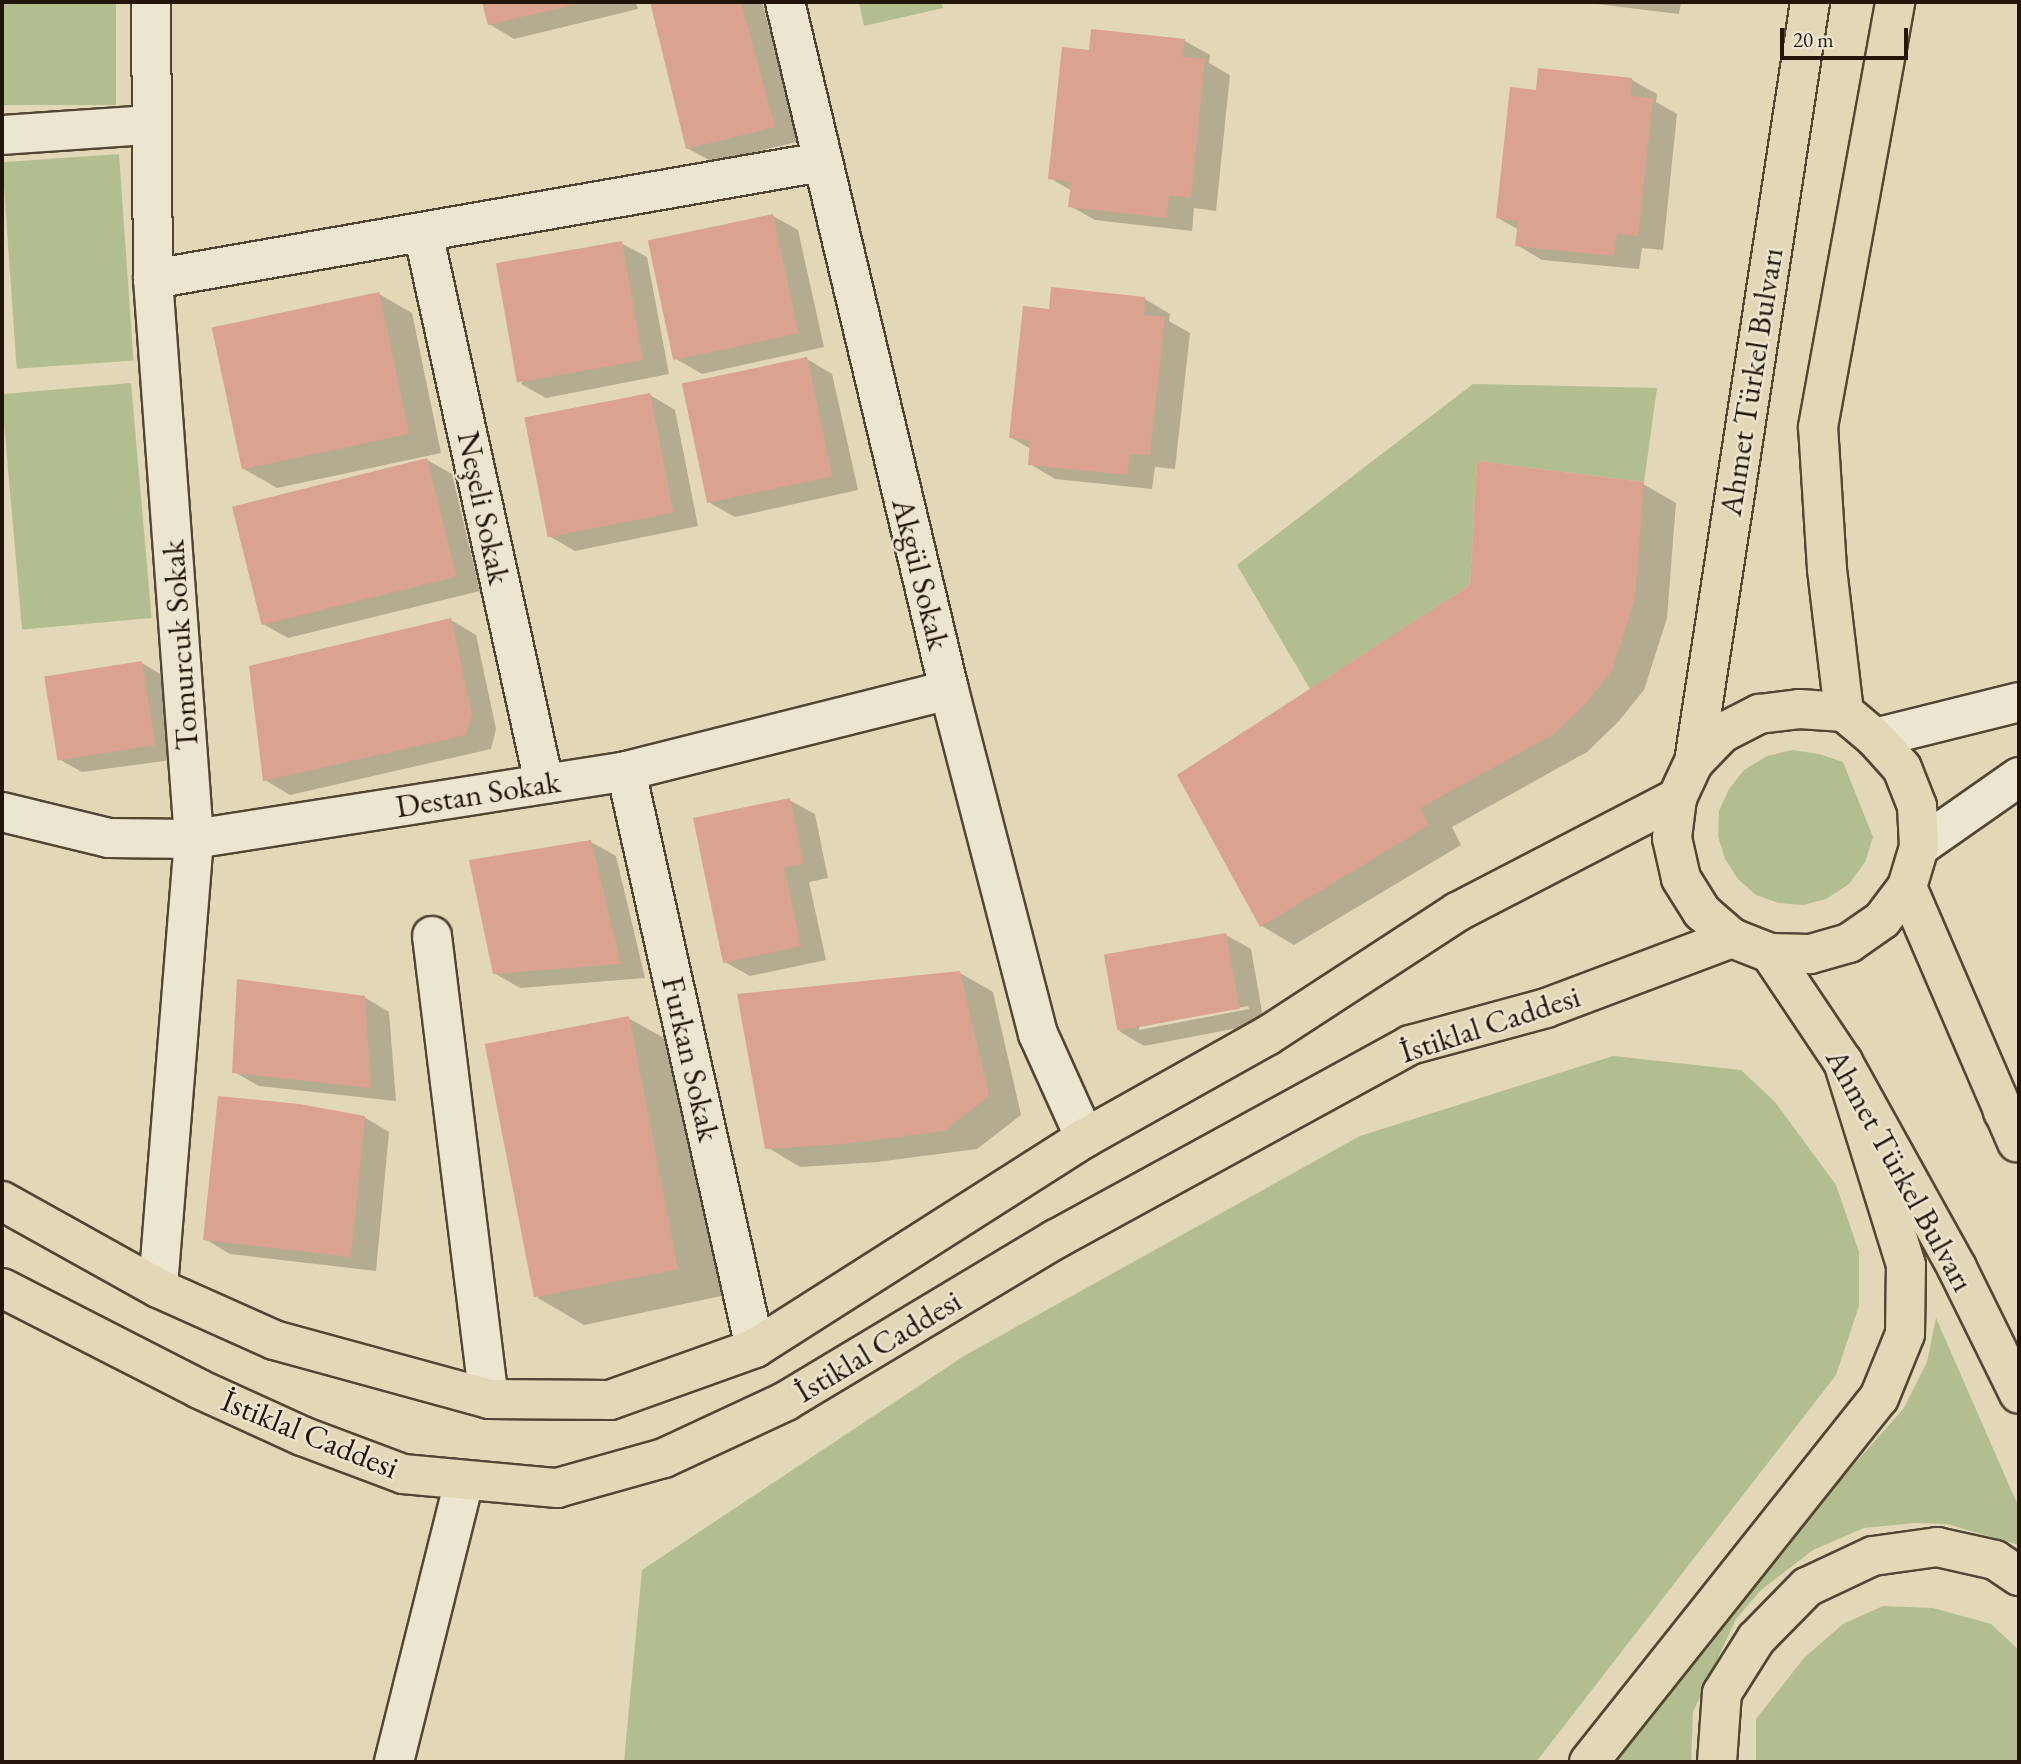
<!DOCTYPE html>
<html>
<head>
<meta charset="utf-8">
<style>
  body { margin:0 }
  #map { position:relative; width:2021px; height:1764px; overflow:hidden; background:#e2d7b6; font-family:"EB Garamond",serif }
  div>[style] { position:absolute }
  .green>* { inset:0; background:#b2be8f; transform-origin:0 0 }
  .shadow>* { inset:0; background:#0003 }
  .building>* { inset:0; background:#dba28f; transform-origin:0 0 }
  .roads { filter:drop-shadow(2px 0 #514634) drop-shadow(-2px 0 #514634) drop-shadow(0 2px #514634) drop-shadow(0 -2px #514634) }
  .minor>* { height:38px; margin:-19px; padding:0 19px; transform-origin:19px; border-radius:19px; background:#ece5d0 }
  .major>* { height:38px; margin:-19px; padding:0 19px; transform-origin:19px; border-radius:19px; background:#e2d7b6 }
  .highway>* { height:38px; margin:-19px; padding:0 19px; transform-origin:19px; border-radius:19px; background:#e2d7b6 }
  span { translate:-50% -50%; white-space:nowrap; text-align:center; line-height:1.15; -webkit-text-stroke:5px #ece5d0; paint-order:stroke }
  .street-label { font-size:32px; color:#211509 }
  .frame { position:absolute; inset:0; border:4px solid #211509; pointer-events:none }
  .scale { position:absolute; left:1780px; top:28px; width:128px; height:32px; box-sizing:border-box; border:4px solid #211509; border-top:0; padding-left:9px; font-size:21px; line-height:24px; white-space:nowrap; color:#211509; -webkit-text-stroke:5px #ece5d0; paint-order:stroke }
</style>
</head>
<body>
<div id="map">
  <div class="green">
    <div style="left:2px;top:2px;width:114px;height:103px"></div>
    <div style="clip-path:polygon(859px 2px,941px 2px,943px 8px,864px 26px)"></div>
    <div style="left:119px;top:154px;width:207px;height:117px;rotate:86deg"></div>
    <div style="left:131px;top:383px;width:236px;height:130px;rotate:85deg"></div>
    <div style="clip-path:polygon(1473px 384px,1657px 388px,1644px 482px,1477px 461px,1470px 585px,1310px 689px,1237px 565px)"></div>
    <div style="clip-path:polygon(1792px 750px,1819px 754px,1843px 762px,1873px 837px,1865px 862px,1849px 884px,1826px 899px,1803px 905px,1779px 903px,1756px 895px,1738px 879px,1725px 859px,1718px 836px,1719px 811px,1729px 789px,1744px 770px,1767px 756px)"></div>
    <div style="clip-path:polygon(1613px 1056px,1741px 1070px,1775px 1102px,1836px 1185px,1859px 1252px,1859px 1306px,1836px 1375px,1536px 1762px,624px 1762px,642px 1570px,964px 1356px,1360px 1136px)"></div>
    <div style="clip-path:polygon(1936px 1318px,2019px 1508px,2019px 1545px,1947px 1524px,1915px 1523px,1864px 1528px,1813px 1550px,1761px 1590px,1736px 1619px,1693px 1712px,1691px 1762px,1610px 1762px,1802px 1523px,1904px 1408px,1927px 1362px)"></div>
    <div style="clip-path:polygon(1883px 1606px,1933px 1608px,1991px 1624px,2019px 1650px,2019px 1762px,1756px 1762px,1756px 1719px,1804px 1658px,1843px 1624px)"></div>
  </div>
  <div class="shadow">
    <div style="clip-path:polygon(484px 2px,636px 2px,638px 9px,514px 39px,489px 24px)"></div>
    <div style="clip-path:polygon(652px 2px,762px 2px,800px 141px,713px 162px,687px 148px)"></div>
    <div style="clip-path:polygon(1580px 2px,1681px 2px,1679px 14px)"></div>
    <div style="clip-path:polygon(1185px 41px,1210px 55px,1209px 63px,1230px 75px,1216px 211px,1194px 208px,1192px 231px,1095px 220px,1070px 206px,1072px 191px,1050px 178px,1091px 52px)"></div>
    <div style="clip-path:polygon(1632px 80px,1657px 94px,1656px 102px,1677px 114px,1663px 250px,1642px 248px,1639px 269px,1542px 260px,1517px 245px,1519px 230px,1498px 218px,1538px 92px)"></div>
    <div style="clip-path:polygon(773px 216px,798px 230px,824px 347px,702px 374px,676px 359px)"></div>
    <div style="clip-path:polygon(621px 243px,647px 257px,669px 374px,546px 398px,521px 384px)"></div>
    <div style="clip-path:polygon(379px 294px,412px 313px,441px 453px,277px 488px,244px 469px)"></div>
    <div style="clip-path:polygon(1145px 299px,1170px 314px,1169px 321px,1190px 333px,1175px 469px,1155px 467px,1152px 489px,1055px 479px,1030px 464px,1031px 449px,1010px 437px,1050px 311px)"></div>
    <div style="clip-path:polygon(807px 359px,832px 374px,858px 490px,735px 517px,710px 503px)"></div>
    <div style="clip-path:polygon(650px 395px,675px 410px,698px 526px,575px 551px,549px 536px)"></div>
    <div style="clip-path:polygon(427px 460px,452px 474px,480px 591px,288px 638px,263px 624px)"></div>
    <div style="clip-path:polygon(1643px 484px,1676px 503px,1667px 618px,1644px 690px,1618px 722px,1587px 752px,1452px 827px,1461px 845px,1294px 945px,1262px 926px)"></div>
    <div style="clip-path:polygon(451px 620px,476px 635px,496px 729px,491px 749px,290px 795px,265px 780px)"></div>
    <div style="clip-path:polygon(142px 663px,167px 678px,179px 759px,82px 772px,57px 758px)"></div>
    <div style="clip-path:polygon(789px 800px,815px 814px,828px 878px,809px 882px,826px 960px,750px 976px,725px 962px)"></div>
    <div style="clip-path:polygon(591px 842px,616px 856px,645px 978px,520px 988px,494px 973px)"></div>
    <div style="clip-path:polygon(evenodd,1226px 935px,1251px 949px,1264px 1023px,1144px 1046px,1119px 1031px,1226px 935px,1248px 1006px,1249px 1009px,1139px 1030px,1139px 1027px,1248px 1006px)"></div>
    <div style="clip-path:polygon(960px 973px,993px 992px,1021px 1115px,977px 1149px,877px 1162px,800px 1167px,767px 1147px)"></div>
    <div style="clip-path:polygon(364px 997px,389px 1012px,396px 1101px,259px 1086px,234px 1072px)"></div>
    <div style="clip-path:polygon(628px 1018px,675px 1044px,726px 1295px,584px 1325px,538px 1298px)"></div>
    <div style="clip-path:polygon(364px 1117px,389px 1132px,376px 1271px,230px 1254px,205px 1239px)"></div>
  </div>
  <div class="building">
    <div style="clip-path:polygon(482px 2px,581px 2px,581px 3px,488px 25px)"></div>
    <div style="clip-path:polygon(650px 2px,741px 2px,775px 127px,686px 149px)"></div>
    <div style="clip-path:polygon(1091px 29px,1185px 39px,1183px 57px,1205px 59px,1191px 198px,1169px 195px,1167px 218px,1068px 207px,1071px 182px,1048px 179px,1062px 47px,1089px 50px)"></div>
    <div style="clip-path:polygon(1538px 68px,1632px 78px,1631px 96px,1653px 98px,1638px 236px,1617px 234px,1614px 256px,1515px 246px,1518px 221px,1496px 218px,1510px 87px,1536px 90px)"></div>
    <div style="left:773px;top:214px;width:122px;height:128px;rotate:78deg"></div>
    <div style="left:622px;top:241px;width:121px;height:128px;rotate:80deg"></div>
    <div style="clip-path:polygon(1051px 287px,1145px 297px,1144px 315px,1165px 317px,1150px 455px,1130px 454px,1127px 475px,1028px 465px,1030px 440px,1009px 438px,1023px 306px,1049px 309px)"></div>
    <div style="left:379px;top:292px;width:145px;height:171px;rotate:78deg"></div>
    <div style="left:807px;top:357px;width:122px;height:128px;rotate:78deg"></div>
    <div style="left:650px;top:393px;width:122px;height:128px;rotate:79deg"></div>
    <div style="left:427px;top:458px;width:122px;height:201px;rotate:76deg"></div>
    <div style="clip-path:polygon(1477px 461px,1644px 482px,1635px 598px,1612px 671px,1585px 704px,1554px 734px,1420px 808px,1429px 825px,1260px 927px,1177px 775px,1470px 585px)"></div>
    <div style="clip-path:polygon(451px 618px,472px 714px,466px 735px,263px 781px,249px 666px)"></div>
    <div style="left:142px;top:661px;width:85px;height:99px;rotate:81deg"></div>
    <div style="clip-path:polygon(790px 798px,804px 864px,784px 868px,801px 946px,723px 963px,693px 818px)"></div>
    <div style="clip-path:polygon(591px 840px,621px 964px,493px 974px,469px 860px)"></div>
    <div style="left:1226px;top:933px;width:77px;height:124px;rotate:80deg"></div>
    <div style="clip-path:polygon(960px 971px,989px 1096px,944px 1131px,843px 1144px,765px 1149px,737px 994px)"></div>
    <div style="clip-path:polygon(237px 979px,365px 996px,371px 1088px,232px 1073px)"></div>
    <div style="left:629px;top:1016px;width:258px;height:147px;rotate:79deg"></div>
    <div style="clip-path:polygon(218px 1096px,299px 1104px,365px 1116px,351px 1257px,203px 1240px)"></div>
  </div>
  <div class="roads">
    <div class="minor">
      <div style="left:151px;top:2px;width:277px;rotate:89.6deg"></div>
      <div style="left:153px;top:279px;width:561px;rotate:85.81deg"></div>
      <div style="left:194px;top:839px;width:450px;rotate:94.6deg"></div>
      <div style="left:785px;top:2px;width:707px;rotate:76.59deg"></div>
      <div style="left:949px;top:690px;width:355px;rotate:75.5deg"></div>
      <div style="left:1038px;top:1034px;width:114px;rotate:65.7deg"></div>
      <div style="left:2px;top:135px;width:148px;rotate:-3.9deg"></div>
      <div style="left:423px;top:232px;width:564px;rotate:77.61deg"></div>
      <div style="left:153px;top:279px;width:678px;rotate:-9.93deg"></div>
      <div style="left:1875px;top:738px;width:148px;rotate:-14deg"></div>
      <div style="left:626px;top:771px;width:591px;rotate:77.4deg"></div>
      <div style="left:2px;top:812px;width:110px;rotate:13.7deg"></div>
      <div style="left:109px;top:838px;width:85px;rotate:0.7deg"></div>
      <div style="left:194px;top:839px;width:437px;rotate:-8.9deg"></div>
      <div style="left:626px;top:771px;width:333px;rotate:-14.1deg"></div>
      <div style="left:1919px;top:847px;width:122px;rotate:-35deg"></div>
      <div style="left:432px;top:936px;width:466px;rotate:83deg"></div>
      <div style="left:394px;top:1762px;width:289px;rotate:-76deg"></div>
    </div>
    <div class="major">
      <div style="left:1799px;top:709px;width:45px;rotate:3.8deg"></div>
      <div style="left:1844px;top:712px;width:40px;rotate:40deg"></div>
      <div style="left:1875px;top:738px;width:40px;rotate:48deg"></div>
      <div style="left:1902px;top:768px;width:41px;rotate:68.5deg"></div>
      <div style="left:1917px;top:806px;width:41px;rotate:87.2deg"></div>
      <div style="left:1919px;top:847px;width:42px;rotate:106.7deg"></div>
      <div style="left:1907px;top:887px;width:41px;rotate:127.1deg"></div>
      <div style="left:1882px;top:920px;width:40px;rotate:145.1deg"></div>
      <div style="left:1849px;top:943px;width:41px;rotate:164.2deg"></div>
      <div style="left:1810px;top:954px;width:40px;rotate:-178.6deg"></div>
      <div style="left:1770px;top:953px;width:41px;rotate:-158.5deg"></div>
      <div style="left:1732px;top:938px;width:40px;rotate:-139deg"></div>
      <div style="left:1702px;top:912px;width:40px;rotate:-122deg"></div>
      <div style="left:1681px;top:878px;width:41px;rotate:-102.7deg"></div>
      <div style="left:1672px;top:838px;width:40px;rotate:-82.9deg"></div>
      <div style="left:1677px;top:798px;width:40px;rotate:-65deg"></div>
      <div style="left:1694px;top:762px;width:40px;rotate:-46deg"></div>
      <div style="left:1722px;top:733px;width:42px;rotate:-27.2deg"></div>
      <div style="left:1759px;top:714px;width:40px;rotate:-7.1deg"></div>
      <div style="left:1844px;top:712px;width:144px;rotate:-96.8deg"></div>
      <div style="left:1827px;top:569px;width:142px;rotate:-93.6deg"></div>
      <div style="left:1818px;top:427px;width:432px;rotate:-79.7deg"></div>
      <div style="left:1694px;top:762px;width:769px;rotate:-81.32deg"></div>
      <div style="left:1907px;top:887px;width:278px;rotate:66.7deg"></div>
      <div style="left:1770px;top:953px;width:131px;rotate:56.2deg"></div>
      <div style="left:1843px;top:1062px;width:235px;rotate:61deg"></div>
      <div style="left:1957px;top:1268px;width:140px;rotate:63.8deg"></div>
      <div style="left:2px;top:1201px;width:179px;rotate:29.1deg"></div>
      <div style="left:158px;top:1288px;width:127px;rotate:24.1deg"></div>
      <div style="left:274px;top:1340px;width:223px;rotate:15.3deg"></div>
      <div style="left:489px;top:1399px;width:121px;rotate:0.5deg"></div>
      <div style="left:610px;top:1400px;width:154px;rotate:-19.7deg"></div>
      <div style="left:755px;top:1348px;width:391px;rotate:-32.5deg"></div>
      <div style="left:1085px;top:1138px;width:209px;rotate:-29.3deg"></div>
      <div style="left:1267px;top:1036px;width:227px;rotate:-33.1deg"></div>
      <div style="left:1457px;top:912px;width:248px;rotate:-27.4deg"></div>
      <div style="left:2px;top:1288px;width:221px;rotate:27.1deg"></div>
      <div style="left:199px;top:1389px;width:113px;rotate:24.5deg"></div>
      <div style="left:302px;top:1436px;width:108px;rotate:20.6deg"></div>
      <div style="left:403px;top:1474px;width:155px;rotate:5.2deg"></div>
      <div style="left:557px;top:1488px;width:111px;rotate:-15.7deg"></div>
      <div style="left:664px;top:1458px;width:135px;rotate:-25deg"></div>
      <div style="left:786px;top:1401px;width:315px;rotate:-31deg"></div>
      <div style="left:1056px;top:1239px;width:404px;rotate:-28.7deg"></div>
      <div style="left:1410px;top:1045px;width:141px;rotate:-15.2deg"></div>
      <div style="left:1546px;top:1008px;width:199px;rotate:-20.6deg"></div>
    </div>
    <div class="highway">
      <div style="left:2003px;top:1112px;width:28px;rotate:55deg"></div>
      <div style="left:1589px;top:1762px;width:465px;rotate:-51.5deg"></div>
      <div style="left:1879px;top:1398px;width:69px;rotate:-67.9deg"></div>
      <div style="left:1905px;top:1334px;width:69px;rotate:-89.2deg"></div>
      <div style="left:1906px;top:1265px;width:213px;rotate:-107.2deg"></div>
      <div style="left:1717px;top:1762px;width:69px;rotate:-85.9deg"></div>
      <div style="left:1722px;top:1693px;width:64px;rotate:-57.8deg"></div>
      <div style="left:1756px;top:1639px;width:73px;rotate:-45.6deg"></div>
      <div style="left:1807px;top:1587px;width:73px;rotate:-25.2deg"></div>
      <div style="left:1873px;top:1556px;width:65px;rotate:-8deg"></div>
      <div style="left:1937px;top:1547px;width:59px;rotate:12.6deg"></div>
      <div style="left:1995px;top:1560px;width:29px;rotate:34deg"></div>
    </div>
  </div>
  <div class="street-label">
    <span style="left:1751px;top:382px;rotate:-81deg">Ahmet Türkel Bulvarı</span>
    <span style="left:484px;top:508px;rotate:78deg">Neşeli Sokak</span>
    <span style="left:921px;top:574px;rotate:76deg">Akgül Sokak</span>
    <span style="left:180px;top:645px;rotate:-94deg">Tomurcuk Sokak</span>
    <span style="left:478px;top:794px;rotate:-9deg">Destan Sokak</span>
    <span style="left:1490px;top:1024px;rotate:-18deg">İstiklal Caddesi</span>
    <span style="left:691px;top:1059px;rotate:77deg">Furkan Sokak</span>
    <span style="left:1900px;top:1170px;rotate:61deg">Ahmet Türkel Bulvarı</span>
    <span style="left:878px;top:1346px;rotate:-31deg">İstiklal Caddesi</span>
    <span style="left:310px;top:1434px;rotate:22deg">İstiklal Caddesi</span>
  </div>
  <div class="frame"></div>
  <div class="scale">20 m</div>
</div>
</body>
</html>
